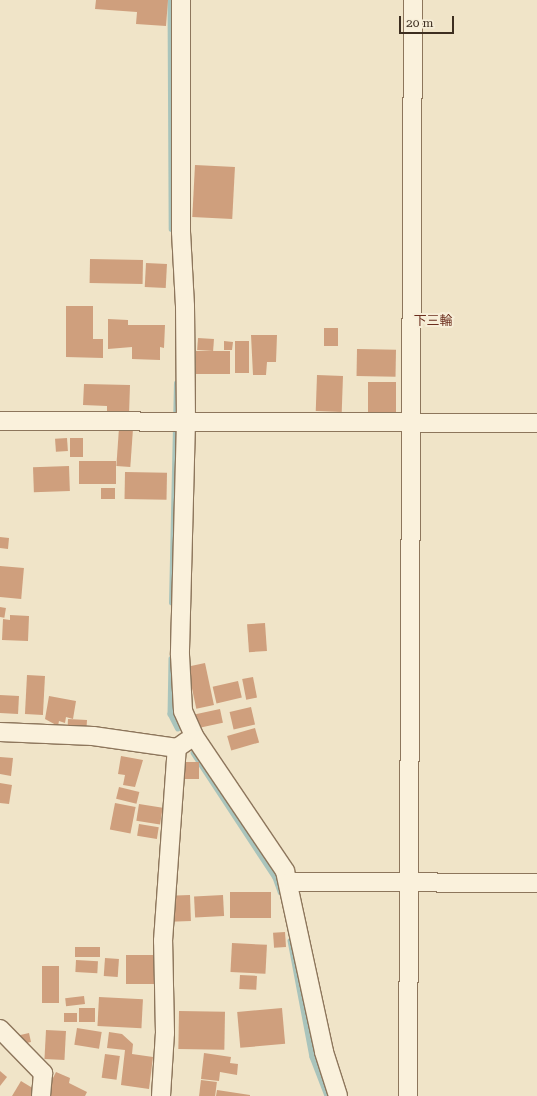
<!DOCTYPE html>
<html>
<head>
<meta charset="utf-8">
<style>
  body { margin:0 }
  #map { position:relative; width:537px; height:1096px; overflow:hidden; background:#f0e4c8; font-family:"Roboto Serif","Noto Sans JP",serif }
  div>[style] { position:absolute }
  .stream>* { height:5.5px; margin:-2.75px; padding:0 2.75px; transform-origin:2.75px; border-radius:2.75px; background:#a9c4bc }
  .building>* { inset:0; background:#cf9f7d; transform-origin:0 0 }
  .roads { filter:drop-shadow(1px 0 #8d765c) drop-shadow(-1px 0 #8d765c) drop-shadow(0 1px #8d765c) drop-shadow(0 -1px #8d765c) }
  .street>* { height:18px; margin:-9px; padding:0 9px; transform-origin:9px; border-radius:9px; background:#faf1dc }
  span { translate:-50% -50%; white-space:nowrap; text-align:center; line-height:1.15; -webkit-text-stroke:4px #f7eed8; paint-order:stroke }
  .neighbourhood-label { font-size:13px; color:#6b2e1e }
  .scale { position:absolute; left:399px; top:16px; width:55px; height:18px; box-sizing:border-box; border:2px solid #3d2e20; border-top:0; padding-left:5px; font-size:12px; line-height:14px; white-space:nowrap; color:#3d2e20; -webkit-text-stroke:3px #f7eed8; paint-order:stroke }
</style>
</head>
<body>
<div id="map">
  <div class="stream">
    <div style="left:171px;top:0;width:229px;rotate:89.7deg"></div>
    <div style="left:172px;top:603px;width:219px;rotate:-88.7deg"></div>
    <div style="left:172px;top:659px;width:55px;rotate:91deg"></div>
    <div style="left:171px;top:714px;width:16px;rotate:63deg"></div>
    <div style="left:194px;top:753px;width:149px;rotate:56.7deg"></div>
    <div style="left:276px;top:878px;width:15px;rotate:70deg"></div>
    <div style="left:291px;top:941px;width:118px;rotate:79.3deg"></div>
    <div style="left:313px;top:1057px;width:42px;rotate:69deg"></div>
  </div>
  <div class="building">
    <div style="clip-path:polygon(96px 0,168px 0,166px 26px,136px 24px,137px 12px,95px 9px)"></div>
    <div style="left:195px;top:165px;width:40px;height:52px;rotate:3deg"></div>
    <div style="left:90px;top:259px;width:53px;height:24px;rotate:1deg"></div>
    <div style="left:146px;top:263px;width:21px;height:24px;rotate:3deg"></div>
    <div style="clip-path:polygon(66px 306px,93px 306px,93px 339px,103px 339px,103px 358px,66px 357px)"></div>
    <div style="clip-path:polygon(108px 319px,128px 320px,128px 325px,165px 325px,164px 348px,160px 347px,160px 360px,132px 359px,132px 347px,108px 349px)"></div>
    <div style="left:324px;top:328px;width:14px;height:18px"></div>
    <div style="clip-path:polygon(251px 335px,277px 335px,276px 362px,267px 362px,266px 375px,253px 375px)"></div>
    <div style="left:198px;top:338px;width:16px;height:12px;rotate:4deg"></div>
    <div style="clip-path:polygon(224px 341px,233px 342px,232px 350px,224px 350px)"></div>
    <div style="left:235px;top:341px;width:14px;height:32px"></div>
    <div style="left:357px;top:349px;width:39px;height:27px;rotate:1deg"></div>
    <div style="left:230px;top:351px;width:23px;height:34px;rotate:90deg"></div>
    <div style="left:317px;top:375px;width:26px;height:36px;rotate:2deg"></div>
    <div style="left:368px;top:382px;width:28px;height:30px"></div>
    <div style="clip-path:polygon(84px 384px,130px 385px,129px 415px,107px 414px,107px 406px,83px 405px)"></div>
    <div style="left:119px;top:428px;width:14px;height:38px;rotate:4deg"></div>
    <div style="left:67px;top:438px;width:13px;height:12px;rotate:86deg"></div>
    <div style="left:70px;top:438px;width:13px;height:19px"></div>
    <div style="left:79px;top:461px;width:37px;height:23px"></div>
    <div style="left:69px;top:466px;width:25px;height:36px;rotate:88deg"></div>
    <div style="left:125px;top:472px;width:42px;height:27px;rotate:1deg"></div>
    <div style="left:101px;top:488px;width:14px;height:11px"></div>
    <div style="clip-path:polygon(0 537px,9px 538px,8px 549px,0 548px)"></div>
    <div style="left:0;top:566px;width:24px;height:31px;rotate:5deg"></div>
    <div style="left:0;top:607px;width:6px;height:10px;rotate:9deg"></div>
    <div style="clip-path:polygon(10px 615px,29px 616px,28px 641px,2px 640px,3px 619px,10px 620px)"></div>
    <div style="left:265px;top:623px;width:28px;height:18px;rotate:86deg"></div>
    <div style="left:205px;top:663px;width:43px;height:18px;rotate:78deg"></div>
    <div style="left:27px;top:675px;width:18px;height:39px;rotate:3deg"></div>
    <div style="left:253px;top:677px;width:21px;height:11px;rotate:79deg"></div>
    <div style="left:238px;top:681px;width:17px;height:26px;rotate:77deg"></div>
    <div style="left:0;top:695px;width:19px;height:18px;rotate:3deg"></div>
    <div style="clip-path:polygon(49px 696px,76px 701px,73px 719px,66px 717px,65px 723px,59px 721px,58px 726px,45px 719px)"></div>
    <div style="left:251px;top:707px;width:18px;height:22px;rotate:77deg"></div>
    <div style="left:220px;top:709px;width:14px;height:25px;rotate:78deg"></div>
    <div style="left:68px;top:719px;width:19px;height:14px;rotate:3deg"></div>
    <div style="left:255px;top:728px;width:15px;height:29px;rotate:74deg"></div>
    <div style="clip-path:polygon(121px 756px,143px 760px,135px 787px,123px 785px,125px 775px,118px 774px)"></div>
    <div style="clip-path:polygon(0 757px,13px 758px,11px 776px,0 774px)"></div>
    <div style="left:183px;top:762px;width:16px;height:17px"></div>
    <div style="clip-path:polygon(0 783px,12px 785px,9px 804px,0 803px)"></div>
    <div style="left:119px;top:787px;width:21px;height:12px;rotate:14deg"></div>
    <div style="left:115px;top:803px;width:21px;height:27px;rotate:11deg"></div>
    <div style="left:139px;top:804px;width:24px;height:17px;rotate:9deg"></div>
    <div style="left:139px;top:824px;width:20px;height:12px;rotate:9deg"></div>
    <div style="left:230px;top:892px;width:41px;height:26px"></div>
    <div style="left:190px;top:895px;width:26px;height:21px;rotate:88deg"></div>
    <div style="left:223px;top:895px;width:21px;height:29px;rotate:87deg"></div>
    <div style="left:285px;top:932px;width:15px;height:12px;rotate:86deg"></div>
    <div style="left:232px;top:943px;width:35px;height:29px;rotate:3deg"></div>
    <div style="left:75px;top:947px;width:25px;height:10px"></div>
    <div style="left:126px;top:955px;width:29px;height:29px"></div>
    <div style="left:105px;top:958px;width:14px;height:18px;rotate:4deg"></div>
    <div style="left:76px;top:960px;width:22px;height:12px;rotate:3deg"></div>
    <div style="left:42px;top:966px;width:17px;height:37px"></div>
    <div style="left:240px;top:975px;width:17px;height:14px;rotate:3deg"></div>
    <div style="left:84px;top:996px;width:8px;height:19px;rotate:83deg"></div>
    <div style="left:99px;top:997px;width:44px;height:29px;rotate:3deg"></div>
    <div style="left:79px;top:1008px;width:16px;height:14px"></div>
    <div style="left:282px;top:1008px;width:36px;height:45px;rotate:85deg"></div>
    <div style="left:179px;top:1011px;width:46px;height:38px;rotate:1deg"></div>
    <div style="left:64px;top:1013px;width:13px;height:9px"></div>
    <div style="left:77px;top:1028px;width:25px;height:17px;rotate:9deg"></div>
    <div style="left:46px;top:1030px;width:20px;height:29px;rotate:3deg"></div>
    <div style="clip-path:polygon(109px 1032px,122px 1034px,133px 1044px,132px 1054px,153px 1057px,149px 1089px,121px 1085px,125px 1050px,107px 1048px)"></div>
    <div style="clip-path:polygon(29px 1033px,31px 1042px,22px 1044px,16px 1036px)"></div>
    <div style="clip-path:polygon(204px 1053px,231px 1057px,230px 1063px,238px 1064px,237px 1075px,220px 1072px,219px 1081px,201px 1079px)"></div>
    <div style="left:105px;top:1054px;width:15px;height:24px;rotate:8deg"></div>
    <div style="clip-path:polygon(0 1071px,7px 1077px,0 1086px)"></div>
    <div style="clip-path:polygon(56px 1072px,70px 1078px,69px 1083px,87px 1092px,85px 1096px,44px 1096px)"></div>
    <div style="left:201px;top:1080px;width:16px;height:16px;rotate:7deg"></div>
    <div style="clip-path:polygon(21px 1081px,39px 1092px,36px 1096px,12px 1096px)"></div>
    <div style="clip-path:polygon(217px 1090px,250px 1095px,250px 1096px,216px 1096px)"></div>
  </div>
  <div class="roads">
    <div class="street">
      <div style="left:181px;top:0;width:232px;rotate:90deg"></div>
      <div style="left:181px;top:232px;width:74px;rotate:86.9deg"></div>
      <div style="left:185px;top:306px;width:115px;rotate:89.5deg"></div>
      <div style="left:186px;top:421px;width:234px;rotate:91.5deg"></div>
      <div style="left:180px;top:655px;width:56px;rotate:86.9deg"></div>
      <div style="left:183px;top:711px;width:27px;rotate:66deg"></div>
      <div style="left:194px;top:736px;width:163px;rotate:56deg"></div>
      <div style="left:285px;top:871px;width:185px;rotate:77.8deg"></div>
      <div style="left:324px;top:1052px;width:46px;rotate:72.3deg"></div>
      <div style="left:0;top:421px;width:537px;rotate:0.21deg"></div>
      <div style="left:0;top:732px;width:93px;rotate:2.5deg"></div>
      <div style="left:93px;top:736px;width:85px;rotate:8.1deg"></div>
      <div style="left:177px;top:748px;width:12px;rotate:-35deg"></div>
      <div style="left:290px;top:882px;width:247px;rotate:0.2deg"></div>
      <div style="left:0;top:1029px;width:62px;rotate:45.7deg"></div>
      <div style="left:43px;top:1073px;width:23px;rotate:95deg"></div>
      <div style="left:161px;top:1096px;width:63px;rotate:-86.4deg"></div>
      <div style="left:165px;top:1033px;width:92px;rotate:-91.2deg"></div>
      <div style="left:163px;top:941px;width:194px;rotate:-85.9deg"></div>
      <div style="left:408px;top:1096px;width:1096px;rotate:-89.74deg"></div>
    </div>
  </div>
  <div class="neighbourhood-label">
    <span style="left:433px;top:321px">下三輪</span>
  </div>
  <div class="scale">20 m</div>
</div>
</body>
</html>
